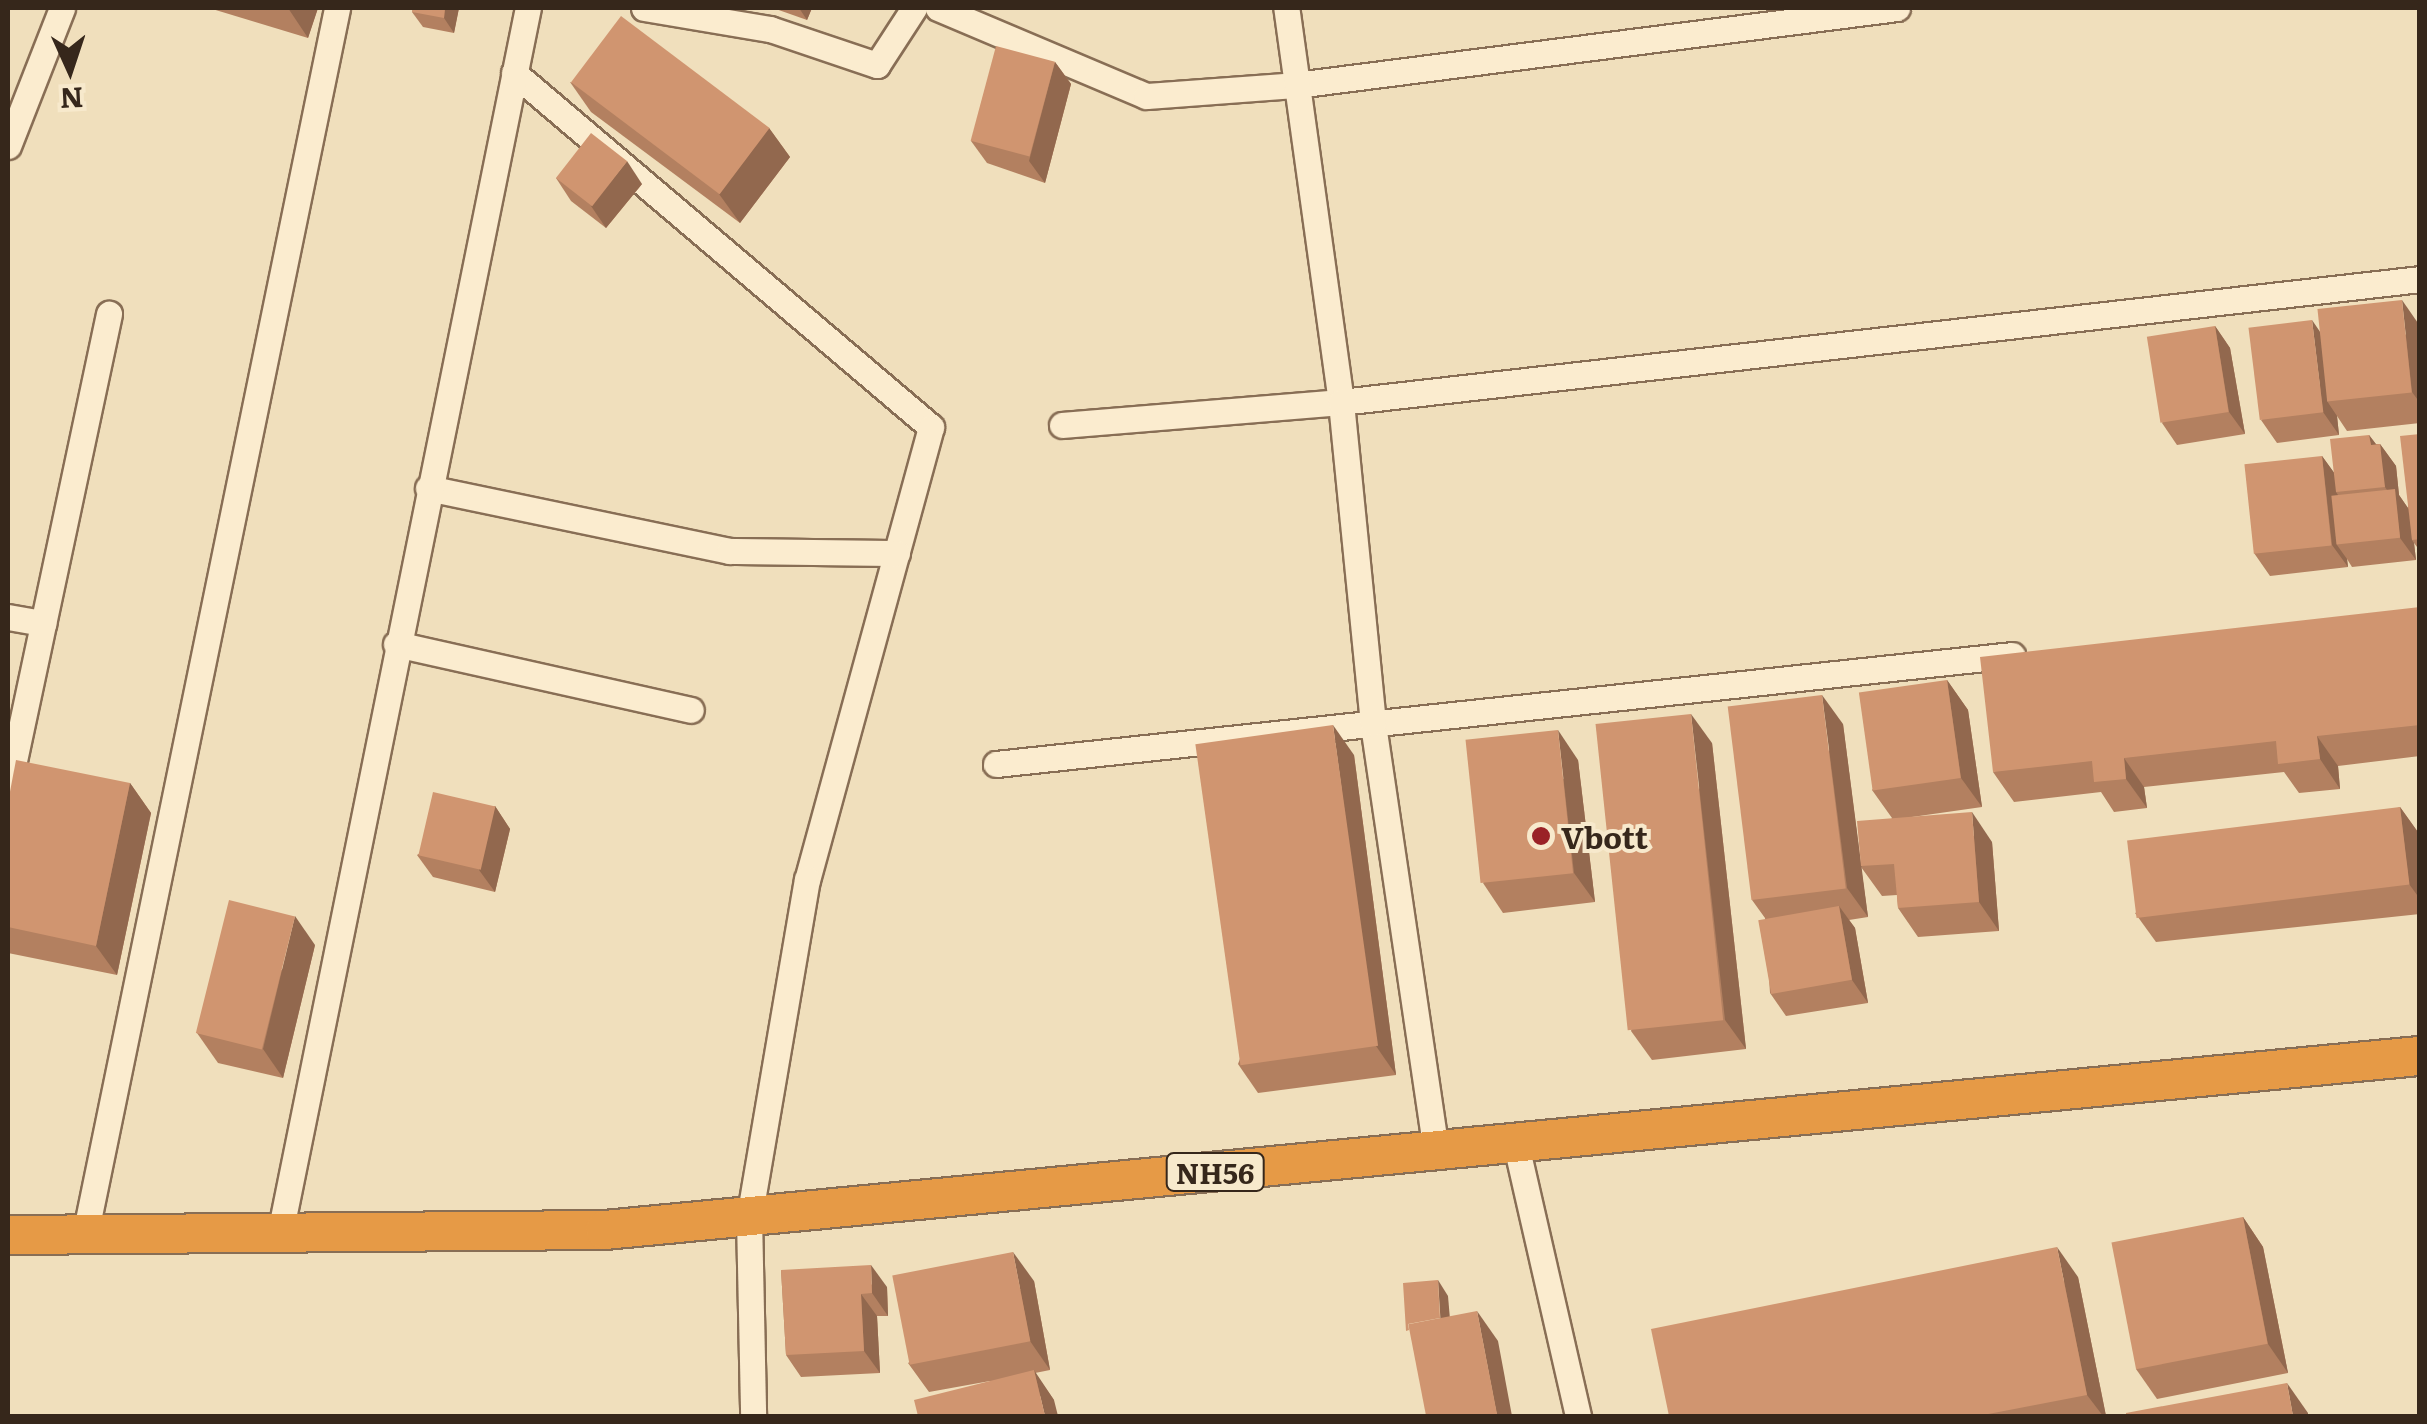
<!DOCTYPE html>
<html>
<head>
<meta charset="utf-8">
<style>
  body { margin:0 }
  #map { position:relative; width:2427px; height:1424px; overflow:hidden; background:#f0dfbc; font-family:Literata,serif }
  div>[style] { position:absolute }
  .roads { filter:drop-shadow(2px 0 #886e55) drop-shadow(-2px 0 #886e55) drop-shadow(0 2px #886e55) drop-shadow(0 -2px #886e55) }
  .minor>* { height:25px; margin:-12.5px; padding:0 12.5px; transform-origin:12.5px; border-radius:12.5px; background:#fbeccf }
  .highway>* { height:38px; margin:-19px; padding:0 19px; transform-origin:19px; border-radius:19px; background:#e69a46 }
  .wall>* { inset:0; background:#b38060 }
  .shaded-wall>* { inset:0; background:#92684e }
  .building>* { inset:0; background:#d09570; transform-origin:0 0 }
  .dots>* { width:28px; height:28px; translate:-50% -50%; box-sizing:border-box; border:5px solid #f7e9cc; border-radius:50% }
  span { translate:-50% -50%; white-space:nowrap; text-align:center; line-height:1.15; -webkit-text-stroke:8px #f7e9cc; paint-order:stroke }
  .shield-label span { padding:2px 8px; background:#f7e9cc; border:2px solid; border-radius:8px; -webkit-text-stroke-width:0 }
  .shield-label { font-size:28px; color:#36271b; font-weight:700 }
  .poi-label { font-size:30px; color:#36271b; font-weight:700 }
  .left { translate:0 -50%; text-align:left }
  .frame { position:absolute; inset:0; border:10px solid #36271b; pointer-events:none }
  .north { position:absolute; left:20px; top:20px; width:100px; height:100px; -webkit-text-stroke:8px #f7e9cc; paint-order:stroke; rotate:177deg; font-size:28px; font-weight:700; line-height:40px; text-align:center; color:#36271b }
  .north::after { content:''; display:block; margin:auto; width:35px; height:45px; background:#36271b; clip-path:polygon(50% 0,100% 100%,50% 72%,0 100%) }
</style>
</head>
<body>
<div id="map">
  <div class="roads">
    <div class="minor">
      <div style="left:644px;top:8px;width:128px;rotate:9.5deg"></div>
      <div style="left:770px;top:29px;width:113px;rotate:18.6deg"></div>
      <div style="left:877px;top:65px;width:68px;rotate:-57deg"></div>
      <div style="left:938px;top:8px;width:226px;rotate:22.9deg"></div>
      <div style="left:1146px;top:96px;width:150px;rotate:-4.2deg"></div>
      <div style="left:1296px;top:85px;width:606px;rotate:-7.3deg"></div>
      <div style="left:514px;top:73px;width:547px;rotate:40.33deg"></div>
      <div style="left:931px;top:427px;width:469px;rotate:105.3deg"></div>
      <div style="left:807px;top:879px;width:343px;rotate:99.7deg"></div>
      <div style="left:749px;top:1217px;width:199px;rotate:88.8deg"></div>
      <div style="left:8px;top:146px;width:148px;rotate:-68.6deg"></div>
      <div style="left:1062px;top:425px;width:280px;rotate:-4.7deg"></div>
      <div style="left:1341px;top:402px;width:398px;rotate:-97.9deg"></div>
      <div style="left:428px;top:488px;width:308px;rotate:11.8deg"></div>
      <div style="left:729px;top:551px;width:168px;rotate:0.7deg"></div>
      <div style="left:8px;top:617px;width:36px;rotate:10deg"></div>
      <div style="left:396px;top:644px;width:302px;rotate:12.6deg"></div>
      <div style="left:996px;top:764px;width:1022px;rotate:-6.12deg"></div>
      <div style="left:8px;top:789px;width:486px;rotate:-78deg"></div>
      <div style="left:1516px;top:1145px;width:278px;rotate:77.1deg"></div>
      <div style="left:1436px;top:1151px;width:433px;rotate:-98.4deg"></div>
      <div style="left:1373px;top:723px;width:323px;rotate:-95.7deg"></div>
      <div style="left:1341px;top:402px;width:1086px;rotate:-6.5deg"></div>
      <div style="left:280px;top:1233px;width:1250px;rotate:-78.56deg"></div>
      <div style="left:85px;top:1235px;width:1253px;rotate:-78.39deg"></div>
    </div>
    <div class="highway">
      <div style="left:8px;top:1235px;width:597px;rotate:-0.48deg"></div>
      <div style="left:605px;top:1230px;width:1823px;rotate:-5.48deg"></div>
    </div>
  </div>
  <div class="wall">
    <div style="clip-path:polygon(209px 8px,318px 8px,308px 38px)"></div>
    <div style="clip-path:polygon(413px 8px,459px 8px,454px 33px,423px 27px,412px 12px)"></div>
    <div style="clip-path:polygon(773px 8px,812px 8px,807px 20px)"></div>
    <div style="clip-path:polygon(1055px 62px,1071px 84px,1045px 183px,987px 163px,971px 141px)"></div>
    <div style="clip-path:polygon(570px 82px,769px 128px,790px 157px,740px 223px,591px 112px)"></div>
    <div style="clip-path:polygon(556px 178px,642px 184px,606px 228px,571px 201px)"></div>
    <div style="clip-path:polygon(2215px 326px,2230px 348px,2245px 434px,2177px 445px,2162px 423px)"></div>
    <div style="clip-path:polygon(2420px 326px,2420px 423px,2347px 431px,2337px 416px,2339px 435px,2277px 443px,2261px 420px)"></div>
    <div style="clip-path:polygon(2420px 434px,2420px 551px,2414px 543px,2416px 560px,2352px 567px,2347px 559px,2348px 567px,2270px 576px,2254px 553px,2322px 456px,2334px 473px,2369px 435px,2376px 444px,2380px 444px,2396px 466px,2399px 495px,2408px 508px)"></div>
    <div style="clip-path:polygon(2420px 607px,2420px 756px,2338px 766px,2340px 789px,2299px 793px,2284px 772px,2144px 787px,2147px 808px,2114px 812px,2101px 792px,2014px 802px,1993px 772px)"></div>
    <div style="clip-path:polygon(1947px 680px,1968px 710px,1982px 807px,1912px 817px,1992px 842px,1999px 931px,1918px 937px,1898px 908px,1897px 895px,1882px 896px,1861px 867px,1868px 917px,1849px 920px,1855px 928px,1868px 1003px,1786px 1016px,1770px 993px,1765px 918px,1752px 900px,1843px 724px,1861px 865px,1892px 818px,1872px 790px)"></div>
    <div style="clip-path:polygon(1712px 743px,1746px 1049px,1652px 1060px,1631px 1031px)"></div>
    <div style="clip-path:polygon(1354px 755px,1396px 1075px,1258px 1093px,1238px 1064px)"></div>
    <div style="clip-path:polygon(1578px 760px,1595px 902px,1503px 913px,1483px 883px)"></div>
    <div style="clip-path:polygon(130px 783px,151px 813px,117px 975px,8px 953px,8px 802px)"></div>
    <div style="clip-path:polygon(495px 806px,510px 829px,495px 892px,433px 877px,417px 855px)"></div>
    <div style="clip-path:polygon(2400px 807px,2420px 835px,2420px 914px,2156px 942px,2135px 913px)"></div>
    <div style="clip-path:polygon(315px 945px,283px 1078px,218px 1063px,197px 1033px)"></div>
    <div style="clip-path:polygon(2243px 1217px,2263px 1247px,2288px 1373px,2157px 1399px,2136px 1369px)"></div>
    <div style="clip-path:polygon(781px 1270px,887px 1287px,888px 1316px,877px 1316px,880px 1373px,801px 1377px,786px 1355px)"></div>
    <div style="clip-path:polygon(2078px 1277px,2106px 1416px,1669px 1416px)"></div>
    <div style="clip-path:polygon(1034px 1281px,1050px 1370px,1035px 1373px,1054px 1400px,990px 1381px,929px 1392px,908px 1363px)"></div>
  </div>
  <div class="shaded-wall">
    <div style="clip-path:polygon(288px 8px,318px 8px,308px 38px)"></div>
    <div style="clip-path:polygon(445px 8px,459px 8px,454px 33px,444px 18px)"></div>
    <div style="clip-path:polygon(799px 8px,812px 8px,807px 20px)"></div>
    <div style="clip-path:polygon(1055px 62px,1071px 84px,1045px 183px,1029px 161px)"></div>
    <div style="clip-path:polygon(769px 128px,790px 157px,740px 223px,719px 194px)"></div>
    <div style="clip-path:polygon(627px 161px,642px 184px,606px 228px,591px 206px)"></div>
    <div style="clip-path:polygon(2402px 300px,2420px 326px,2420px 403px,2412px 392px)"></div>
    <div style="clip-path:polygon(2312px 320px,2327px 342px,2327px 401px,2337px 416px,2339px 435px,2323px 412px)"></div>
    <div style="clip-path:polygon(2215px 326px,2230px 348px,2245px 434px,2229px 412px)"></div>
    <div style="clip-path:polygon(2369px 435px,2381px 451px,2380px 444px,2396px 466px,2399px 495px,2410px 511px,2412px 540px,2414px 543px,2416px 560px,2400px 538px,2396px 504px,2385px 487px,2371px 445px)"></div>
    <div style="clip-path:polygon(2322px 456px,2338px 478px,2336px 492px,2340px 498px,2337px 545px,2347px 559px,2348px 567px,2332px 545px)"></div>
    <div style="clip-path:polygon(1947px 680px,1968px 710px,1982px 807px,1961px 778px)"></div>
    <div style="clip-path:polygon(1822px 695px,1843px 724px,1868px 917px,1847px 888px)"></div>
    <div style="clip-path:polygon(1691px 714px,1712px 743px,1746px 1049px,1725px 1020px)"></div>
    <div style="clip-path:polygon(1333px 725px,1354px 755px,1396px 1075px,1376px 1046px)"></div>
    <div style="clip-path:polygon(1558px 730px,1578px 760px,1595px 902px,1574px 873px)"></div>
    <div style="clip-path:polygon(2317px 736px,2338px 766px,2340px 789px,2320px 759px)"></div>
    <div style="clip-path:polygon(2124px 758px,2144px 787px,2147px 808px,2126px 779px)"></div>
    <div style="clip-path:polygon(130px 783px,151px 813px,117px 975px,96px 946px)"></div>
    <div style="clip-path:polygon(495px 806px,510px 829px,495px 892px,479px 870px)"></div>
    <div style="clip-path:polygon(2400px 807px,2420px 835px,2420px 899px,2409px 884px)"></div>
    <div style="clip-path:polygon(1972px 812px,1992px 842px,1999px 931px,1979px 902px)"></div>
    <div style="clip-path:polygon(1839px 906px,1855px 928px,1868px 1003px,1852px 980px)"></div>
    <div style="clip-path:polygon(295px 916px,315px 945px,283px 1078px,263px 1049px)"></div>
    <div style="clip-path:polygon(2243px 1217px,2263px 1247px,2288px 1373px,2268px 1344px)"></div>
    <div style="clip-path:polygon(2057px 1247px,2078px 1277px,2106px 1416px,2103px 1416px,2087px 1395px)"></div>
    <div style="clip-path:polygon(1013px 1252px,1034px 1281px,1050px 1370px,1030px 1341px)"></div>
    <div style="clip-path:polygon(871px 1265px,887px 1287px,888px 1316px,872px 1293px)"></div>
    <div style="clip-path:polygon(1438px 1280px,1448px 1296px,1452px 1343px,1441px 1328px)"></div>
    <div style="clip-path:polygon(861px 1294px,877px 1316px,880px 1373px,864px 1351px)"></div>
    <div style="clip-path:polygon(1477px 1311px,1498px 1341px,1512px 1416px,1497px 1416px)"></div>
    <div style="clip-path:polygon(1034px 1370px,1054px 1400px,1058px 1416px,1045px 1416px)"></div>
    <div style="clip-path:polygon(2287px 1383px,2308px 1413px,2308px 1416px,2293px 1416px)"></div>
  </div>
  <div class="building">
    <div style="clip-path:polygon(413px 8px,445px 8px,444px 18px,412px 12px)"></div>
    <div style="left:621px;top:16px;width:186px;height:83px;rotate:37deg"></div>
    <div style="left:996px;top:46px;width:61px;height:98px;rotate:15deg"></div>
    <div style="left:591px;top:133px;width:46px;height:57px;rotate:38deg"></div>
    <div style="left:2402px;top:300px;width:93px;height:85px;rotate:84deg"></div>
    <div style="left:2312px;top:320px;width:93px;height:64px;rotate:83deg"></div>
    <div style="left:2215px;top:326px;width:87px;height:69px;rotate:81deg"></div>
    <div style="clip-path:polygon(2420px 434px,2420px 539px,2412px 540px,2400px 436px)"></div>
    <div style="clip-path:polygon(2369px 435px,2371px 445px,2380px 444px,2385px 487px,2336px 492px,2330px 439px)"></div>
    <div style="left:2322px;top:456px;width:90px;height:78px;rotate:84deg"></div>
    <div style="left:2395px;top:489px;width:49px;height:64px;rotate:84deg"></div>
    <div style="clip-path:polygon(2420px 607px,2420px 725px,2317px 736px,2320px 759px,2278px 764px,2276px 741px,2124px 758px,2126px 779px,2094px 782px,2092px 761px,1993px 772px,1980px 657px)"></div>
    <div style="left:1947px;top:680px;width:99px;height:89px;rotate:82deg"></div>
    <div style="left:1822px;top:695px;width:195px;height:95px;rotate:83deg"></div>
    <div style="left:1691px;top:714px;width:308px;height:96px;rotate:84deg"></div>
    <div style="left:1333px;top:725px;width:324px;height:139px;rotate:82deg"></div>
    <div style="left:1558px;top:730px;width:144px;height:93px;rotate:84deg"></div>
    <div style="clip-path:polygon(16px 760px,130px 783px,96px 946px,8px 927px,8px 802px)"></div>
    <div style="left:433px;top:792px;width:64px;height:65px;rotate:13deg"></div>
    <div style="left:2400px;top:807px;width:78px;height:275px;rotate:83deg"></div>
    <div style="clip-path:polygon(1972px 812px,1979px 902px,1898px 908px,1894px 864px,1861px 866px,1857px 821px)"></div>
    <div style="left:229px;top:900px;width:68px;height:137px;rotate:14deg"></div>
    <div style="left:1839px;top:906px;width:75px;height:82px;rotate:80deg"></div>
    <div style="left:2243px;top:1217px;width:129px;height:134px;rotate:79deg"></div>
    <div style="clip-path:polygon(2057px 1247px,2087px 1395px,1978px 1416px,1669px 1416px,1651px 1329px)"></div>
    <div style="left:1013px;top:1252px;width:91px;height:123px;rotate:79deg"></div>
    <div style="clip-path:polygon(871px 1265px,872px 1293px,861px 1294px,864px 1351px,786px 1355px,781px 1270px)"></div>
    <div style="clip-path:polygon(1438px 1280px,1440px 1318px,1408px 1324px,1409px 1330px,1406px 1331px,1403px 1283px)"></div>
    <div style="left:1477px;top:1311px;width:107px;height:70px;rotate:79deg"></div>
    <div style="clip-path:polygon(1034px 1370px,1045px 1416px,918px 1416px,914px 1400px)"></div>
    <div style="clip-path:polygon(2287px 1383px,2293px 1416px,2126px 1416px,2126px 1413px)"></div>
  </div>
  <div class="dots">
    <div style="left:1541px;top:836px;background:#9a2227"></div>
  </div>
  <div class="shield-label">
    <span style="left:1215px;top:1172px">NH56</span>
  </div>
  <div class="poi-label">
    <span class="left" style="left:1561px;top:836px">Vbott</span>
  </div>
  <div class="frame"></div>
  <div class="north">N</div>
</div>
</body>
</html>
